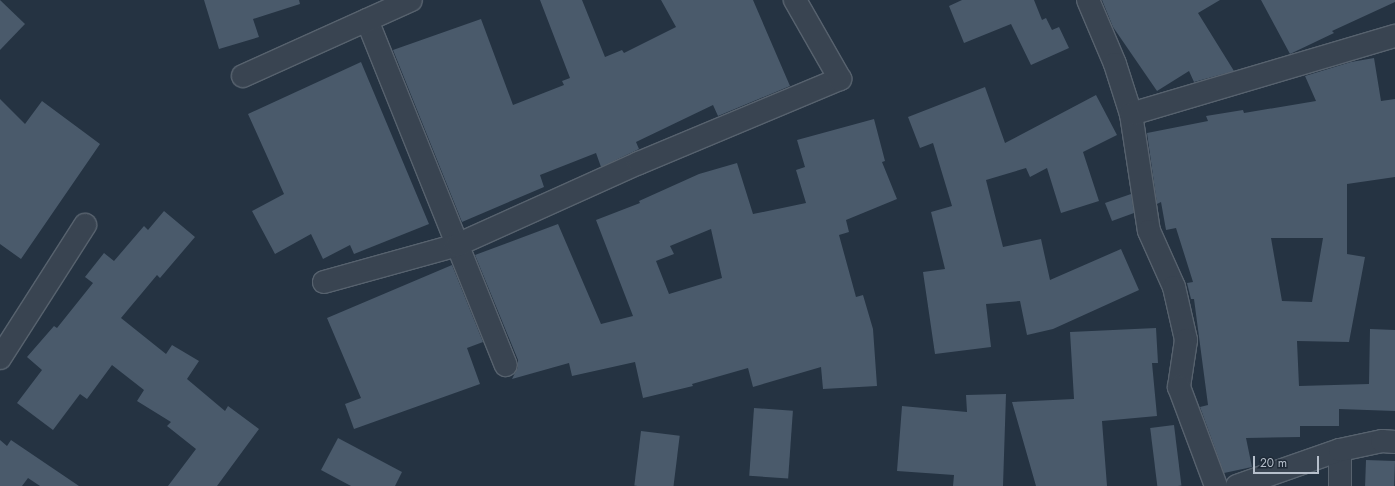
<!DOCTYPE html>
<html>
<head>
<meta charset="utf-8">
<style>
  body { margin:0 }
  #map { position:relative; width:1395px; height:486px; overflow:hidden; background:#253342; font-family:Jost,sans-serif }
  div>[style] { position:absolute }
  .building>* { inset:0; background:#4a5a6b; transform-origin:0 0 }
  .roads { filter:drop-shadow(1px 0 #57626e) drop-shadow(-1px 0 #57626e) drop-shadow(0 1px #57626e) drop-shadow(0 -1px #57626e) }
  .minor>* { height:22px; margin:-11px; padding:0 11px; transform-origin:11px; border-radius:11px; background:#394451 }
  span { translate:-50% -50%; white-space:nowrap; text-align:center; line-height:1.15; -webkit-text-stroke:3px #1e2936; paint-order:stroke }
  .scale { position:absolute; left:1253px; top:456px; width:66px; height:18px; box-sizing:border-box; border:2px solid #b6bfcb; border-top:0; padding-left:5px; font-size:12px; line-height:14px; white-space:nowrap; color:#b6bfcb; -webkit-text-stroke:3px #1e2936; paint-order:stroke }
</style>
</head>
<body>
<div id="map">
  <div class="building">
    <div style="clip-path:polygon(0 0,25px 24px,0 50px)"></div>
    <div style="clip-path:polygon(204px 0,299px 0,300px 4px,253px 19px,259px 37px,219px 49px)"></div>
    <div style="clip-path:polygon(540px 0,582px 0,605px 57px,622px 50px,624px 53px,676px 27px,661px 0,753px 0,790px 86px,718px 116px,713px 105px,636px 142px,639px 149px,601px 167px,596px 153px,540px 175px,544px 187px,462px 222px,393px 50px,481px 19px,513px 105px,564px 85px,562px 81px,570px 78px)"></div>
    <div style="clip-path:polygon(962px 0,1034px 0,1042px 20px,1046px 18px,1052px 30px,1059px 27px,1069px 48px,1031px 65px,1011px 24px,964px 43px,949px 6px)"></div>
    <div style="clip-path:polygon(1102px 0,1220px 0,1198px 13px,1234px 71px,1194px 82px,1189px 71px,1157px 91px,1113px 27px)"></div>
    <div style="clip-path:polygon(1261px 0,1395px 0,1395px 2px,1332px 31px,1334px 33px,1290px 54px)"></div>
    <div style="clip-path:polygon(evenodd,1374px 58px,1381px 101px,1395px 99px,1395px 177px,1347px 184px,1347px 254px,1365px 257px,1349px 342px,1297px 341px,1299px 386px,1369px 384px,1370px 329px,1395px 330px,1395px 411px,1339px 409px,1339px 426px,1300px 426px,1300px 437px,1246px 438px,1252px 467px,1224px 473px,1200px 407px,1208px 405px,1194px 299px,1191px 299px,1187px 283px,1193px 282px,1176px 228px,1166px 230px,1161px 202px,1157px 204px,1147px 133px,1208px 121px,1206px 116px,1243px 110px,1244px 113px,1316px 101px,1305px 76px,1351px 62px,1374px 58px,1271px 238px,1323px 238px,1312px 302px,1282px 301px,1271px 238px)"></div>
    <div style="clip-path:polygon(361px 62px,429px 224px,354px 254px,350px 245px,323px 259px,311px 234px,275px 254px,252px 211px,284px 194px,248px 114px)"></div>
    <div style="clip-path:polygon(985px 87px,1005px 143px,1096px 95px,1117px 135px,1083px 152px,1099px 201px,1061px 213px,1047px 168px,1030px 177px,1026px 168px,986px 180px,1003px 247px,1041px 239px,1050px 280px,1121px 249px,1139px 290px,1053px 329px,1027px 335px,1020px 301px,986px 304px,991px 347px,935px 354px,923px 272px,945px 269px,931px 212px,952px 206px,933px 143px,920px 148px,908px 117px)"></div>
    <div style="clip-path:polygon(0 99px,25px 124px,42px 101px,100px 144px,21px 259px,0 244px)"></div>
    <div style="clip-path:polygon(evenodd,874px 119px,885px 161px,882px 162px,897px 199px,846px 220px,849px 232px,839px 235px,856px 297px,863px 295px,873px 329px,877px 386px,823px 389px,821px 367px,753px 387px,748px 368px,692px 384px,693px 386px,643px 398px,635px 362px,572px 376px,569px 363px,512px 379px,518px 367px,518px 360px,475px 255px,558px 224px,601px 324px,633px 316px,596px 220px,640px 203px,639px 201px,699px 174px,737px 163px,753px 214px,806px 203px,796px 170px,805px 167px,797px 140px,874px 119px,711px 229px,722px 278px,669px 294px,656px 261px,674px 254px,670px 246px,711px 229px)"></div>
    <div style="clip-path:polygon(1131px 194px,1134px 213px,1112px 221px,1105px 203px)"></div>
    <div style="clip-path:polygon(164px 211px,195px 237px,160px 278px,157px 275px,121px 318px,166px 354px,172px 345px,199px 361px,187px 379px,225px 411px,228px 406px,259px 429px,217px 486px,168px 486px,196px 449px,167px 426px,171px 422px,137px 401px,144px 390px,112px 365px,87px 399px,80px 394px,53px 430px,17px 403px,42px 370px,27px 357px,54px 326px,57px 328px,93px 283px,85px 277px,104px 253px,114px 261px,144px 226px,148px 230px)"></div>
    <div style="clip-path:polygon(452px 265px,483px 342px,467px 348px,480px 384px,354px 429px,345px 404px,361px 398px,327px 318px)"></div>
    <div style="clip-path:polygon(1156px 328px,1158px 363px,1152px 363px,1157px 416px,1102px 421px,1107px 486px,1036px 486px,1012px 402px,1074px 399px,1070px 332px)"></div>
    <div style="clip-path:polygon(1006px 394px,1003px 486px,953px 486px,954px 475px,897px 471px,902px 406px,967px 412px,966px 395px)"></div>
    <div style="left:754px;top:408px;width:39px;height:68px;rotate:4deg"></div>
    <div style="left:1174px;top:425px;width:61px;height:24px;rotate:83deg"></div>
    <div style="left:641px;top:431px;width:39px;height:55px;rotate:7deg"></div>
    <div style="clip-path:polygon(338px 438px,402px 472px,395px 486px,351px 486px,321px 470px)"></div>
    <div style="clip-path:polygon(0 440px,7px 446px,11px 440px,79px 486px,40px 486px,28px 478px,22px 486px,0 486px)"></div>
    <div style="left:1366px;top:460px;width:29px;height:26px;rotate:2deg"></div>
  </div>
  <div class="roads">
    <div class="minor">
      <div style="left:1088px;top:0;width:69px;rotate:67.1deg"></div>
      <div style="left:1115px;top:64px;width:52px;rotate:72.3deg"></div>
      <div style="left:1131px;top:114px;width:118px;rotate:81.3deg"></div>
      <div style="left:1149px;top:231px;width:61px;rotate:65.9deg"></div>
      <div style="left:1174px;top:287px;width:54px;rotate:77.2deg"></div>
      <div style="left:1186px;top:340px;width:48px;rotate:98.5deg"></div>
      <div style="left:1179px;top:387px;width:106px;rotate:69.5deg"></div>
      <div style="left:367px;top:20px;width:372px;rotate:68.1deg"></div>
      <div style="left:243px;top:76px;width:184px;rotate:-24.3deg"></div>
      <div style="left:1131px;top:114px;width:275px;rotate:-16.5deg"></div>
      <div style="left:324px;top:282px;width:138px;rotate:-15.5deg"></div>
      <div style="left:457px;top:245px;width:200px;rotate:-24.3deg"></div>
      <div style="left:639px;top:163px;width:218px;rotate:-22.7deg"></div>
      <div style="left:840px;top:79px;width:91px;rotate:-119.7deg"></div>
      <div style="left:0;top:358px;width:158px;rotate:-57.4deg"></div>
      <div style="left:1340px;top:450px;width:36px;rotate:90deg"></div>
      <div style="left:1237px;top:486px;width:109px;rotate:-19.3deg"></div>
      <div style="left:1340px;top:450px;width:43px;rotate:-12.1deg"></div>
      <div style="left:1382px;top:441px;width:13px;rotate:4deg"></div>
    </div>
  </div>
  <div class="scale">20 m</div>
</div>
</body>
</html>
